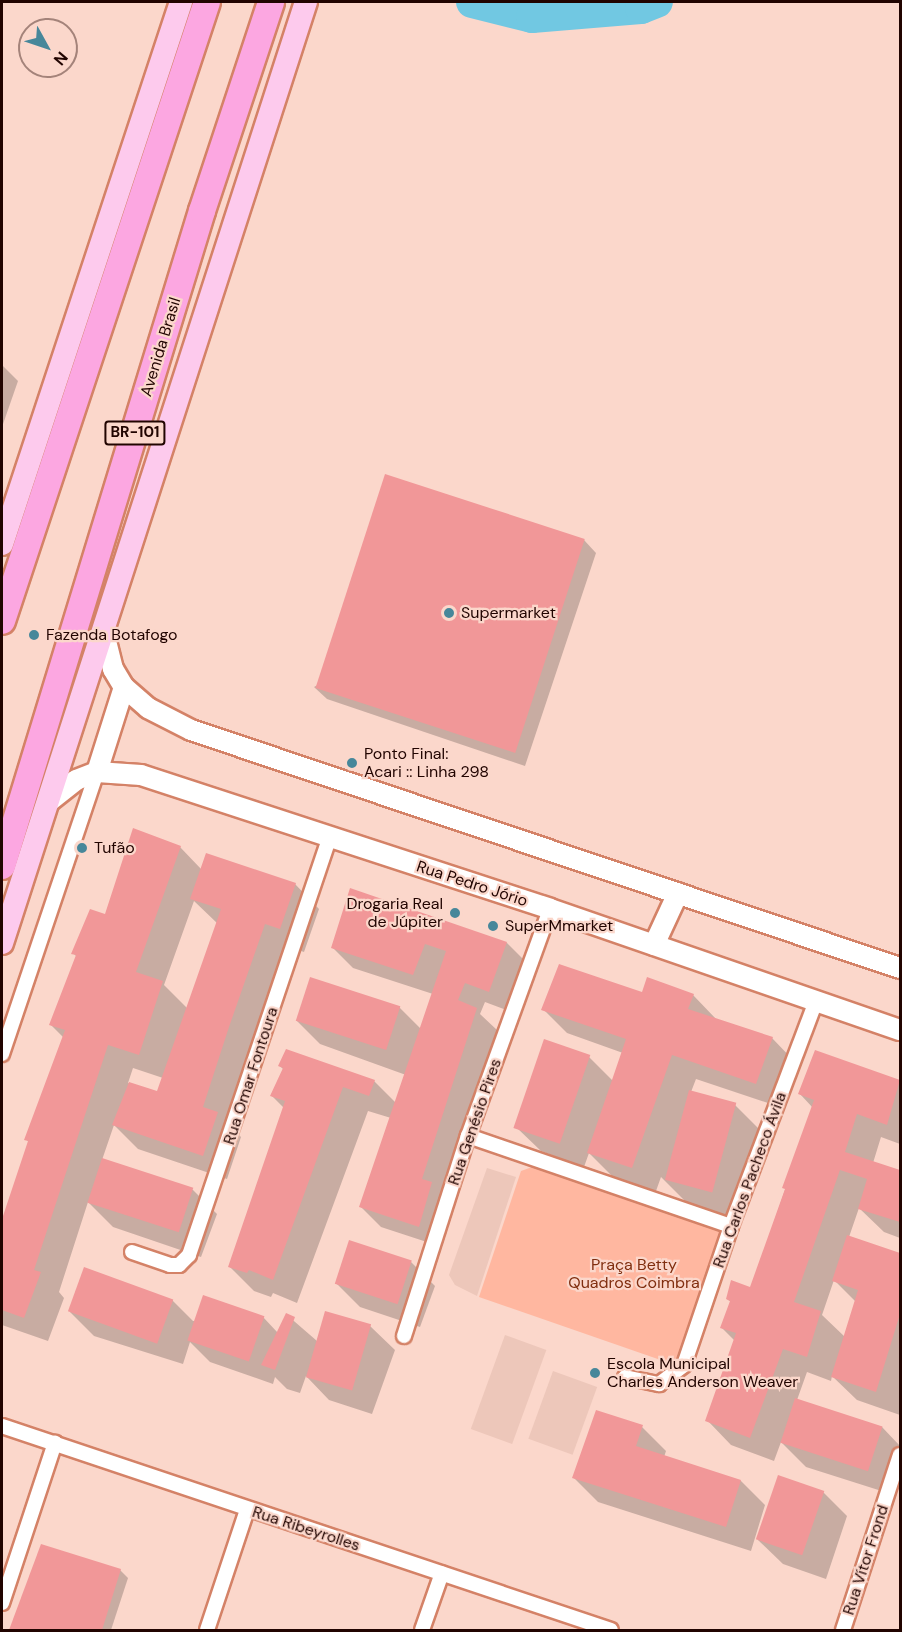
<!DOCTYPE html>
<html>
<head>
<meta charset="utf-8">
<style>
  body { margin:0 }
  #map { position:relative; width:902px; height:1632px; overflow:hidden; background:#fbd7cb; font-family:"DM Sans",sans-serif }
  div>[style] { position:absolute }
  .built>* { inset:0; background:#edc7ba; transform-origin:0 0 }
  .green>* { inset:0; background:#ffb7a0 }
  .shadow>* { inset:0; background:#0003 }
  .river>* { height:32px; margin:-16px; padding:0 16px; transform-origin:16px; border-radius:16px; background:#71c8e2 }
  .building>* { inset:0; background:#f19798; transform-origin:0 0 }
  .roads { filter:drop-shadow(2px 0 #d48267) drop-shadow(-2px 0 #d48267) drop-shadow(0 2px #d48267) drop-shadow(0 -2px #d48267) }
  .street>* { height:14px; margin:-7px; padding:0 7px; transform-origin:7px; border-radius:7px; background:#fff }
  .secondary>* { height:20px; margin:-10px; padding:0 10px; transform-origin:10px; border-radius:10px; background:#fff }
  .primary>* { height:22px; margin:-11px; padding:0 11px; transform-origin:11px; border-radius:11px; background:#fdcaed }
  .highway>* { height:26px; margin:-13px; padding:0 13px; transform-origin:13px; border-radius:13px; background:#fca7e1 }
  .dots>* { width:16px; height:16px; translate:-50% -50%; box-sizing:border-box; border:3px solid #fbd7cb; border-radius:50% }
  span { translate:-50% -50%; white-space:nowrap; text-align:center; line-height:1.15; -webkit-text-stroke:4.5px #fbd7cb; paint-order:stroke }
  .shield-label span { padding:2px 4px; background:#fbd7cb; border:2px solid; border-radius:4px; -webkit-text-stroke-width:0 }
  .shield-label { font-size:15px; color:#210400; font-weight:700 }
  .street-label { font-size:16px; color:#210400 }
  .poi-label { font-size:16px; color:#210400 }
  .left { translate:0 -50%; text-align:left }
  .right { translate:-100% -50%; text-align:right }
  .park-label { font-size:16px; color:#802e0f }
  .frame { position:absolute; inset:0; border:3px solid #210400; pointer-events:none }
  .north { position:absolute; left:18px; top:18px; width:60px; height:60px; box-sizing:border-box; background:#fbd7cb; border:2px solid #a4837a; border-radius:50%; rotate:130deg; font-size:16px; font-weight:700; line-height:24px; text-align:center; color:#210400 }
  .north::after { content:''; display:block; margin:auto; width:21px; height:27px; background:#47879a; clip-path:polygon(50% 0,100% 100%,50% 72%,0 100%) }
</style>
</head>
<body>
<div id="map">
  <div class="built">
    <div style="clip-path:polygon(487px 1168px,516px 1177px,477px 1296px,455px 1285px,449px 1275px)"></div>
    <div style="left:505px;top:1335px;width:44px;height:100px;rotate:20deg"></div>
    <div style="left:553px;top:1371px;width:47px;height:72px;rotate:20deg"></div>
  </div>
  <div class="green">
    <div style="clip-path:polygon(535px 1166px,720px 1227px,722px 1240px,683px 1354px,675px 1365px,479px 1297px,521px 1171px)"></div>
  </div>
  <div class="shadow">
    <div style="clip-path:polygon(2px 365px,18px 381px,2px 427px)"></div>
    <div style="clip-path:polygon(584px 540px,596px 553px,525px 766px,327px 699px,314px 687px)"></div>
    <div style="clip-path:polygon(evenodd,180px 847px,202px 870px,295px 884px,319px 909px,304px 952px,289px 947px,229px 1125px,241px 1137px,227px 1179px,138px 1149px,114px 1125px,102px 1160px,193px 1190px,217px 1214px,201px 1257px,113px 1227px,88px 1202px,59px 1292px,64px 1298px,48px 1341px,2px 1325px,2px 1224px,29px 1142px,26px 1139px,64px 1038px,51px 1025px,77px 957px,73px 953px,106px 916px,180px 847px,194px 901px,218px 924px,188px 1009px,164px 985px,194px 901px,180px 847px,133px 1068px,163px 1078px,158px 1093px,128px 1083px,133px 1068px)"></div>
    <div style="clip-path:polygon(351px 890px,507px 943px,527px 963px,509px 1011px,485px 1002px,480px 1014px,497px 1030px,443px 1195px,439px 1246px,381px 1227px,361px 1207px,391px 1118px,368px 1111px,297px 1303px,273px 1293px,271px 1297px,254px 1291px,230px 1267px,284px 1108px,271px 1095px,284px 1070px,280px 1066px,374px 1081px,396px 1103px,406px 1075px,320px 1044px,296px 1020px,399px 1007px,421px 1029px,433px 994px,353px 968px,333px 948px)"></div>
    <div style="clip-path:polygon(643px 993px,693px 995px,717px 1020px,772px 1038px,796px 1063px,780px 1107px,696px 1079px,691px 1092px,735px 1105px,759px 1129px,729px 1217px,686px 1202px,661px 1177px,656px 1191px,613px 1177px,589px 1153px,584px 1167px,541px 1151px,516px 1127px,589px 1057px,613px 1081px,623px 1053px,567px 1033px,543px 1009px)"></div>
    <div style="clip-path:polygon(evenodd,816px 1052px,900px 1081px,900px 1144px,881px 1137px,873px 1163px,900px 1172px,900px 1238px,884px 1232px,859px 1208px,849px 1237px,900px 1254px,900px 1415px,857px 1400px,832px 1376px,831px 1381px,807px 1372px,797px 1400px,882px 1427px,900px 1446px,900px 1467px,891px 1494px,806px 1467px,781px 1442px,774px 1461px,731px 1445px,707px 1420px,735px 1341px,722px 1328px,731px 1302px,727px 1299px,751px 1289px,813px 1108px,800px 1094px,816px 1052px,834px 1280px,856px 1302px,845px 1337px,822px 1315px,834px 1280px)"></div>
    <div style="clip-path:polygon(411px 1262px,435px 1286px,420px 1327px,360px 1307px,336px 1283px)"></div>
    <div style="clip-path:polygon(172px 1300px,193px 1321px,263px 1317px,278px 1333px,287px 1315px,317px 1341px,326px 1312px,370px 1326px,395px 1350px,372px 1414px,329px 1400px,306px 1376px,300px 1393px,287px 1389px,275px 1377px,273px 1384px,210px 1362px,190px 1342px,183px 1364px,94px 1336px,70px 1312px)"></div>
    <div style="clip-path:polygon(642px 1427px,666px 1451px,664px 1457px,741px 1481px,765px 1505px,751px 1551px,598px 1502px,574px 1478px)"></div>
    <div style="clip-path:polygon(823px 1492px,847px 1516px,826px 1579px,783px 1564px,758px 1540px)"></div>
    <div style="clip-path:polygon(42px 1546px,120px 1570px,128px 1578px,111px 1630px,13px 1630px)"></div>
  </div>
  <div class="river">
    <div style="left:472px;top:2px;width:62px;rotate:14deg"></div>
    <div style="left:532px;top:17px;width:109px;rotate:-4.7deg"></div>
    <div style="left:641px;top:8px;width:17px;rotate:-21deg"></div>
  </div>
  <div class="building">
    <div style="left:385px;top:474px;width:210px;height:225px;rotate:18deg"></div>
    <div style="clip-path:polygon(133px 828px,181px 846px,136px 972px,163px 981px,139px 1055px,108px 1045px,34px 1270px,41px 1272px,24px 1318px,2px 1310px,2px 1219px,28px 1141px,24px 1140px,65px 1030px,49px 1025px,76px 955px,71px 954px,90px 909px,105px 914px)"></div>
    <div style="clip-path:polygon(206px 853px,296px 883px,280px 929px,265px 924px,229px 1027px,203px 1107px,218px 1112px,203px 1156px,112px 1125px,129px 1082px,157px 1091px,221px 909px,190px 899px)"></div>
    <div style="clip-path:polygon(350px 888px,507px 942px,489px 992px,465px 983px,458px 1000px,477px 1008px,422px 1179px,432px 1182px,419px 1227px,359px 1207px,446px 951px,425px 944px,413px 975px,331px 948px)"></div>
    <div style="clip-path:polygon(559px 964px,642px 992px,647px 977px,672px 986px,694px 994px,688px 1009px,773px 1037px,756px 1084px,672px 1055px,632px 1168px,587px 1153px,626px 1039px,541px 1010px)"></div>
    <div style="left:310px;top:977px;width:95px;height:46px;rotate:18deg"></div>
    <div style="left:544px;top:1039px;width:49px;height:94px;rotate:19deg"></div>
    <div style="clip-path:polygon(286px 1049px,375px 1080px,369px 1096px,343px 1087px,273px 1280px,249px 1270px,247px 1273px,228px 1267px,285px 1101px,270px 1096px,283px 1068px,278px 1066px)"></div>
    <div style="clip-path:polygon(815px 1050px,900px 1080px,887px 1125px,857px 1114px,845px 1152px,900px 1170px,900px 1222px,858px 1209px,867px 1179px,840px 1170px,794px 1302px,821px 1311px,807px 1357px,783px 1349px,750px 1438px,705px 1421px,736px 1333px,720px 1328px,730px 1301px,726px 1299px,731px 1280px,750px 1287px,785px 1189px,782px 1188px,814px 1100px,798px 1094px)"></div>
    <div style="left:689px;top:1090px;width:49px;height:93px;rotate:15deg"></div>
    <div style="left:102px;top:1158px;width:96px;height:47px;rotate:18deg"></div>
    <div style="clip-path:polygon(847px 1235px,900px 1253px,900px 1314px,876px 1392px,831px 1377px,858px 1290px,832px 1281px)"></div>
    <div style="left:349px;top:1240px;width:66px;height:46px;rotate:18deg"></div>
    <div style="left:84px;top:1267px;width:95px;height:47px;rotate:20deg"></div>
    <div style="left:203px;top:1295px;width:65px;height:48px;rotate:19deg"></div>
    <div style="left:325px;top:1311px;width:48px;height:69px;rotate:16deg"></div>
    <div style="clip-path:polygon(286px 1313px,295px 1317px,275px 1370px,261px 1365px)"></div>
    <div style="left:795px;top:1398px;width:92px;height:47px;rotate:18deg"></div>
    <div style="clip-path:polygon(596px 1410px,643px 1425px,636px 1446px,741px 1480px,726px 1527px,572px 1478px)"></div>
    <div style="left:778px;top:1475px;width:49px;height:68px;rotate:19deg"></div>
    <div style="clip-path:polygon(41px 1544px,121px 1569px,102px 1630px,9px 1630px)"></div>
  </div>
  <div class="roads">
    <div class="street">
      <div style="left:2px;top:1054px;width:298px;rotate:-71.4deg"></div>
      <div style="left:468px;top:1136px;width:278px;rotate:18.9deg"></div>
      <div style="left:132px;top:1252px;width:40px;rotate:18.9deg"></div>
      <div style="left:170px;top:1265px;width:9px"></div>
      <div style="left:179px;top:1265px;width:14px;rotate:-45deg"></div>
      <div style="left:189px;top:1255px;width:442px;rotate:-71.4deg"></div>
      <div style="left:404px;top:1336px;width:210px;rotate:-72.3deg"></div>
      <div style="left:468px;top:1136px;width:241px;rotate:-70.1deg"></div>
      <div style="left:625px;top:1377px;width:35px;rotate:12deg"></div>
      <div style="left:659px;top:1384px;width:31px;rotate:-37deg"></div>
      <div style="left:684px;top:1365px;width:147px;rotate:-71.3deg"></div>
      <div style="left:731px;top:1226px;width:241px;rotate:-69.3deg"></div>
      <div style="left:2px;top:1426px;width:642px;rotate:18.52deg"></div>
      <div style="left:2px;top:1603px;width:169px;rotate:-71.7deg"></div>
      <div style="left:207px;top:1630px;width:126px;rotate:-71.6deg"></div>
      <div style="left:422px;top:1630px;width:60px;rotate:-70.7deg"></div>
      <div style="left:843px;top:1630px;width:184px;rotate:-72deg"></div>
    </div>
    <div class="secondary">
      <div style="left:104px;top:633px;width:37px;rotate:76deg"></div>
      <div style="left:113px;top:669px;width:21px;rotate:59deg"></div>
      <div style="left:124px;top:687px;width:32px;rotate:41deg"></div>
      <div style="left:148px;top:708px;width:48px;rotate:27.1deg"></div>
      <div style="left:191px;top:730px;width:748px;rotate:18.56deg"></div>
      <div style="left:97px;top:772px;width:89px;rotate:-72.4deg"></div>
      <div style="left:47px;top:803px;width:37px;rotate:-38deg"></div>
      <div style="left:76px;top:780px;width:22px;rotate:-21deg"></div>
      <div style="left:97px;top:772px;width:44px;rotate:3.9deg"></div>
      <div style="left:141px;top:775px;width:430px;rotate:18.1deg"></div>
      <div style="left:550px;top:909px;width:370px;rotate:19.1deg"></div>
      <div style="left:654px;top:945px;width:57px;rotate:-65.2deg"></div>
    </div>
    <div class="primary">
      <div style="left:2px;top:544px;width:571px;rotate:-71.72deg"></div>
      <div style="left:2px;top:943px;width:989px;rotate:-72.1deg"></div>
    </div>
    <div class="highway">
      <div style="left:2px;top:621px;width:652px;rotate:-71.68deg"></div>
      <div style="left:2px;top:866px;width:685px;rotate:-73.02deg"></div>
      <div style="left:202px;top:211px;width:220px;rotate:-71.7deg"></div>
    </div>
  </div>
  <div class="dots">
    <div style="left:449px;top:613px;background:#47879a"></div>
    <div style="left:34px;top:635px;background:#47879a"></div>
    <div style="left:352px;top:763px;background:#47879a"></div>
    <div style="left:82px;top:848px;background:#47879a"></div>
    <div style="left:455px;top:913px;background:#47879a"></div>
    <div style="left:493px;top:926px;background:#47879a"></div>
    <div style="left:595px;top:1373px;background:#47879a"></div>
  </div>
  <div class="shield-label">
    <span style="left:135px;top:433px">BR-101</span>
  </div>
  <div class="street-label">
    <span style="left:161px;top:347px;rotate:-73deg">Avenida Brasil</span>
    <span style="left:472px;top:884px;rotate:18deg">Rua Pedro Jório</span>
    <span style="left:251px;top:1076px;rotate:-72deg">Rua Omar Fontoura</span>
    <span style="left:475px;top:1122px;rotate:-71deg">Rua Genésio Pires</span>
    <span style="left:750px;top:1180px;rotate:-70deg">Rua Carlos Pacheco Ávila</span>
    <span style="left:306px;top:1529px;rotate:18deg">Rua Ribeyrolles</span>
    <span style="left:866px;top:1560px;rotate:-72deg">Rua Vítor Frond</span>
  </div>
  <div class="poi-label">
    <span class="left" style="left:461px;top:613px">Supermarket</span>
    <span class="left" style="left:46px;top:635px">Fazenda Botafogo</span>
    <span class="left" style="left:364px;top:763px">Ponto Final:<br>Acari :: Linha 298</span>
    <span class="left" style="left:94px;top:848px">Tufão</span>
    <span class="right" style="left:443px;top:913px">Drogaria Real<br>de Júpiter</span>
    <span class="left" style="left:505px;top:926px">SuperMmarket</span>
    <span class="left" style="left:607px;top:1373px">Escola Municipal<br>Charles Anderson Weaver</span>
  </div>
  <div class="park-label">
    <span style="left:634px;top:1274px">Praça Betty<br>Quadros Coimbra</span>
  </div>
  <div class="frame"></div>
  <div class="north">N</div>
</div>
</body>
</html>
